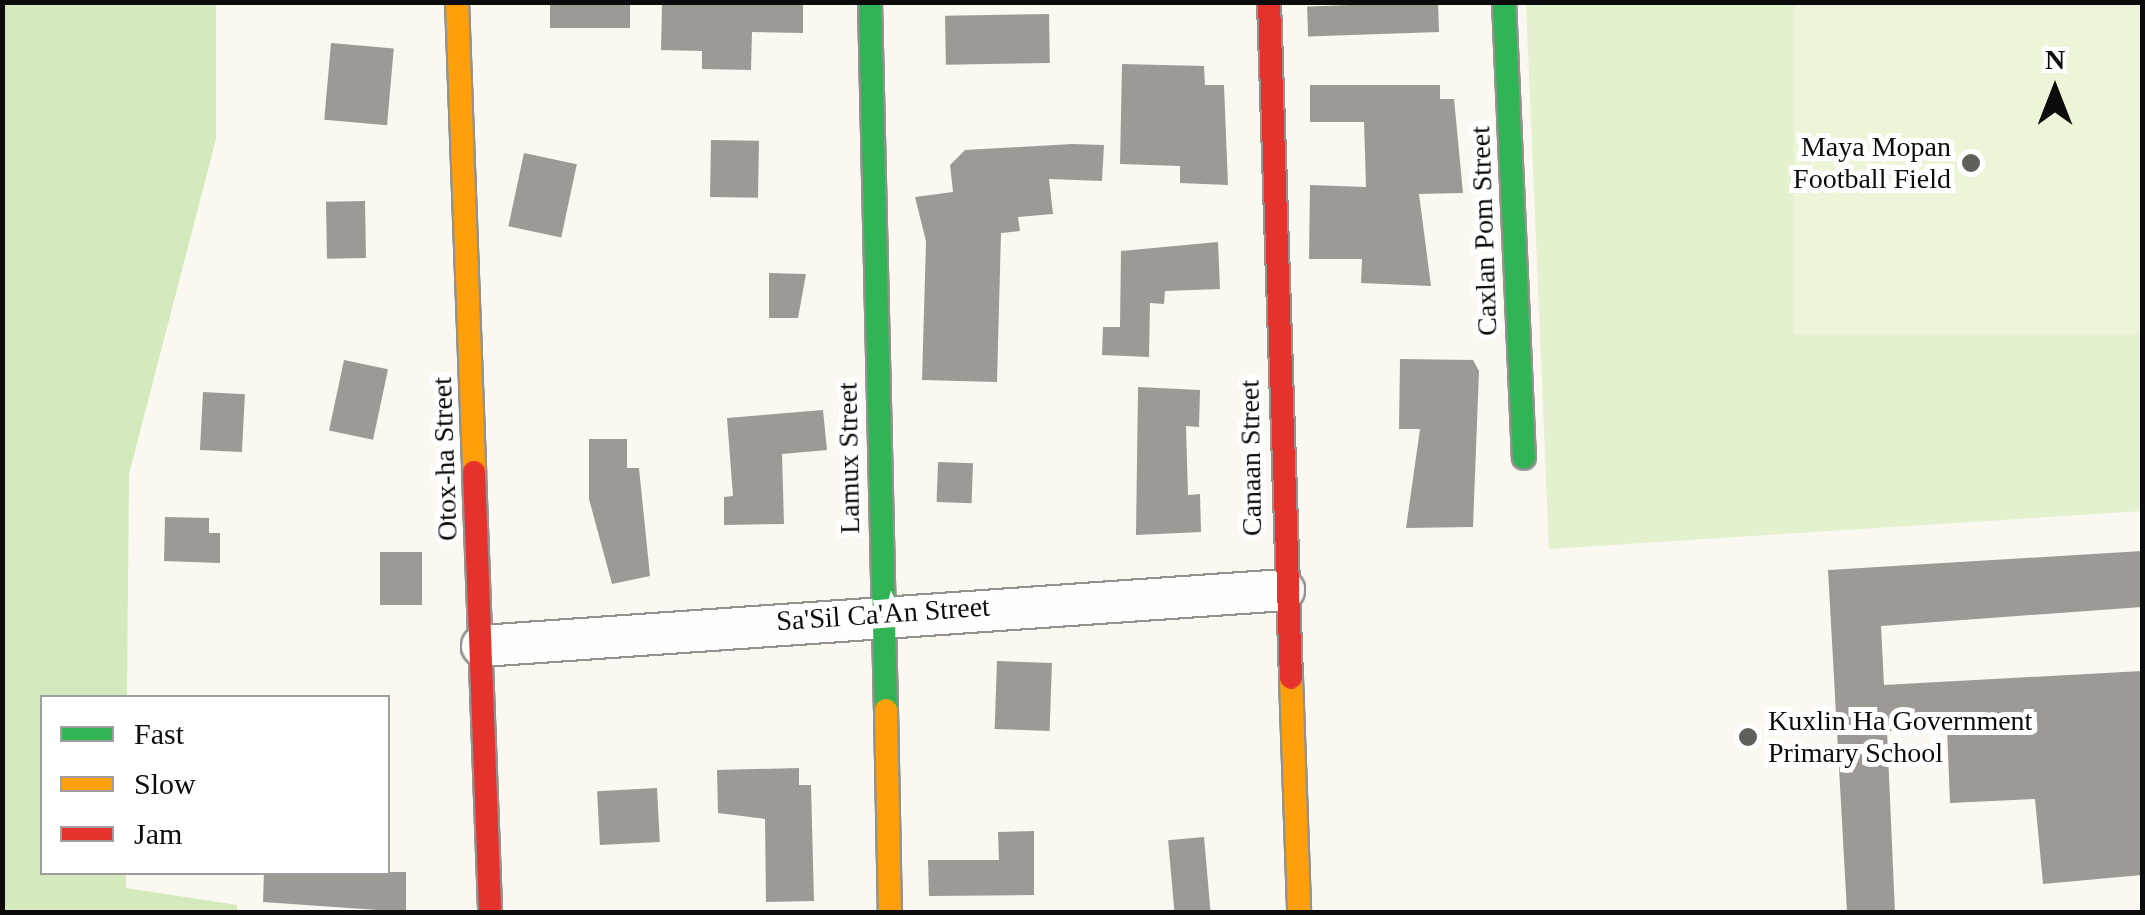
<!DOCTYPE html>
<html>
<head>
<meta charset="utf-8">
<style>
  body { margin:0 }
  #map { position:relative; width:2145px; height:915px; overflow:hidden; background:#faf8f0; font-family:"Times New Roman",serif }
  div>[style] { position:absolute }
  .green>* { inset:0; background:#e3f1ce }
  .forest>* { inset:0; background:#d4e9bc }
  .pitch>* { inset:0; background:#edf5d8; transform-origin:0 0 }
  .building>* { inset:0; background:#9d9a96; transform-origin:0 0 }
  .roads { filter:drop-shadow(2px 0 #93928f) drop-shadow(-2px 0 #93928f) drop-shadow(0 2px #93928f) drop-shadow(0 -2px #93928f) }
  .street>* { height:40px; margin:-20px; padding:0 20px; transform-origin:20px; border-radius:20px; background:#fefefd }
  .fast>* { height:22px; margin:-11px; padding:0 11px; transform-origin:11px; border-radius:11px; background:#30b455 }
  .slow>* { height:22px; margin:-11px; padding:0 11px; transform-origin:11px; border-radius:11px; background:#ff9f0a }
  .jam>* { height:22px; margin:-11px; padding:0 11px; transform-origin:11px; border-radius:11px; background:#e5322d }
  .dots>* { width:28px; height:28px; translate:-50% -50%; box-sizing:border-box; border:5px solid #fff; border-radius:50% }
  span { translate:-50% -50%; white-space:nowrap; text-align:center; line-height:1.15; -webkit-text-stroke:10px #fff; paint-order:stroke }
  .poi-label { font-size:28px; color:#0c0c0c }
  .right { translate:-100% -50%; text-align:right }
  .left { translate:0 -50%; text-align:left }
  .street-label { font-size:28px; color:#0c0c0c }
  .frame { position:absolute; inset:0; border:5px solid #0c0c0c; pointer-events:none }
  .legend { position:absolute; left:40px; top:695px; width:350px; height:180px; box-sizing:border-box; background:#fff; border:2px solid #9e9e9e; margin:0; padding:12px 18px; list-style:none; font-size:30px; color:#0c0c0c }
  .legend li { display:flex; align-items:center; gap:20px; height:50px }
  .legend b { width:50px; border:2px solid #9e9e9e }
  .north { position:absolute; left:2005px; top:40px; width:100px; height:100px; -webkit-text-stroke:8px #fff; paint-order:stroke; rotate:0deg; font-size:28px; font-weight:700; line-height:40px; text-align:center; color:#0c0c0c }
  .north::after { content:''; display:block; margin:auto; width:35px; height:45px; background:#0c0c0c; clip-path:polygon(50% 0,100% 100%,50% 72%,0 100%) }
</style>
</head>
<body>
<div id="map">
  <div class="green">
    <div style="clip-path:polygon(1526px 3px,1794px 3px,1805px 334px,2142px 323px,2142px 511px,1549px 549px)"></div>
  </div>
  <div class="forest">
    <div style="clip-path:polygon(2px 3px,216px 3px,216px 139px,129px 474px,127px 697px,42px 698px,42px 872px,126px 873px,126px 888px,237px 905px,237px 912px,3px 912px)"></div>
  </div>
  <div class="pitch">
    <div style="left:1794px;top:3px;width:348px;height:331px"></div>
  </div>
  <div class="building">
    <div style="left:550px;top:2px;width:80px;height:26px"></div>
    <div style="clip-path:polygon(803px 2px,803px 33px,752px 32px,751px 70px,702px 69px,702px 51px,661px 50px,662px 4px)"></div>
    <div style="left:1438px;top:2px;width:30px;height:131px;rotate:88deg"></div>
    <div style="left:1049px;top:14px;width:49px;height:104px;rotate:89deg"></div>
    <div style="left:331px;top:43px;width:63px;height:77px;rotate:5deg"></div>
    <div style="clip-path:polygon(1122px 64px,1204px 66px,1205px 85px,1224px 85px,1228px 185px,1180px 183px,1180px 166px,1120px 164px)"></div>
    <div style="clip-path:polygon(1310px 85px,1440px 85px,1440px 99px,1454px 99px,1463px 193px,1419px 194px,1431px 286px,1361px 283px,1362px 259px,1309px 259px,1310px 185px,1366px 187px,1364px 122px,1310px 122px)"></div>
    <div style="left:711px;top:140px;width:48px;height:57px;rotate:1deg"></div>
    <div style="clip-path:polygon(1072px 144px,1104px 145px,1102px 181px,1049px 179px,1053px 214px,1018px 217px,1020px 231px,1001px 233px,997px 382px,922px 380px,926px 241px,915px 197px,953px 192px,950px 165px,965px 150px)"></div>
    <div style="left:524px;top:153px;width:54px;height:75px;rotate:12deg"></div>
    <div style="left:365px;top:201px;width:57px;height:39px;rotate:89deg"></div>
    <div style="clip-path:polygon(1218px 242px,1220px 289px,1165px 291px,1164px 304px,1150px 303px,1149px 357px,1102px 355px,1103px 327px,1120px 327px,1121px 251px)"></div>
    <div style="clip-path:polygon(769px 273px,806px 274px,798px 318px,769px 318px)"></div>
    <div style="clip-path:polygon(1400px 359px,1473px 360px,1479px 371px,1473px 527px,1406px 528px,1420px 429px,1399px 429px)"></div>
    <div style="left:344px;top:360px;width:45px;height:72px;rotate:12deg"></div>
    <div style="clip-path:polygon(1138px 387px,1200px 390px,1199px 427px,1186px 426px,1188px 495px,1200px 494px,1201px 532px,1136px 535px)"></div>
    <div style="left:203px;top:392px;width:42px;height:58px;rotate:3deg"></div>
    <div style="clip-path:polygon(823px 410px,827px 450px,782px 454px,784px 524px,724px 525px,724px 497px,733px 496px,727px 418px)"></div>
    <div style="clip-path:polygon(589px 439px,627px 439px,627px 468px,639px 468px,650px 576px,612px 584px,589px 499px)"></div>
    <div style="left:938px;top:462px;width:35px;height:40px;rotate:2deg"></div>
    <div style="clip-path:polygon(165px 517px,209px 518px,209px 533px,220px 533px,220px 563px,164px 561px)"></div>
    <div style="clip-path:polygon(2142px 551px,2142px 607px,1881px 626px,1884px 685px,2142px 671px,2142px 875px,2043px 884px,2035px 799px,1950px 803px,1947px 728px,1887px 731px,1895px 912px,1847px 912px,1828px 570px)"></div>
    <div style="left:380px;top:552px;width:42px;height:53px"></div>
    <div style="left:997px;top:661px;width:55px;height:68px;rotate:2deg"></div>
    <div style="clip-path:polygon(799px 768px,799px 785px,811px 785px,814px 901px,766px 902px,765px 819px,718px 813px,717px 770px)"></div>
    <div style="left:657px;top:788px;width:54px;height:60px;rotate:87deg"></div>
    <div style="clip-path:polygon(1034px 831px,1034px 895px,929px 896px,928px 860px,999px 860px,998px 832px)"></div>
    <div style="left:1204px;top:837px;width:75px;height:36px;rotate:85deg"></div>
    <div style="clip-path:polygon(264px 872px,406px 872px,406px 912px,263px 902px)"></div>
  </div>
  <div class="roads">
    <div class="street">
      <div style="left:482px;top:646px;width:804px;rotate:-3.99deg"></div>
    </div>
    <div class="fast">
      <div style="left:870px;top:2px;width:708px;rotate:88.71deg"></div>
      <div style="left:1504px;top:2px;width:456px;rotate:87.5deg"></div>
    </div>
    <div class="slow">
      <div style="left:457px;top:2px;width:470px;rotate:87.9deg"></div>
      <div style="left:1291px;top:678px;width:234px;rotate:88deg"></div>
      <div style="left:886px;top:710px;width:202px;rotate:88.9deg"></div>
    </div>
    <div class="jam">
      <div style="left:1269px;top:2px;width:676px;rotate:88.14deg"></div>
      <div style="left:474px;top:472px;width:440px;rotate:87.9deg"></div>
    </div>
  </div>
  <div class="dots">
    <div style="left:1971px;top:163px;background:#5f5f5c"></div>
    <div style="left:1748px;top:737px;background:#5f5f5c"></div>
  </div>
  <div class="poi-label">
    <span class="right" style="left:1951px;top:163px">Maya Mopan<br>Football Field</span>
    <span class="left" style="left:1768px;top:737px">Kuxlin Ha Government<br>Primary School</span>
  </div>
  <div class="street-label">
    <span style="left:1484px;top:231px;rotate:-92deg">Caxlan Pom Street</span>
    <span style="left:849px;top:458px;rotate:-91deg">Lamux Street</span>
    <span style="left:1251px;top:458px;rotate:-91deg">Canaan Street</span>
    <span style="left:445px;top:459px;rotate:-92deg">Otox-ha Street</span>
    <span style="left:883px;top:614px;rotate:-4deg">Sa'Sil Ca'An Street</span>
  </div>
  <div class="frame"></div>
  <ul class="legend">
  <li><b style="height:12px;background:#30b455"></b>Fast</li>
  <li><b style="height:12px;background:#ff9f0a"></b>Slow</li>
  <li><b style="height:12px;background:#e5322d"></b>Jam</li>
  </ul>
  <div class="north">N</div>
</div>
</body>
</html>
